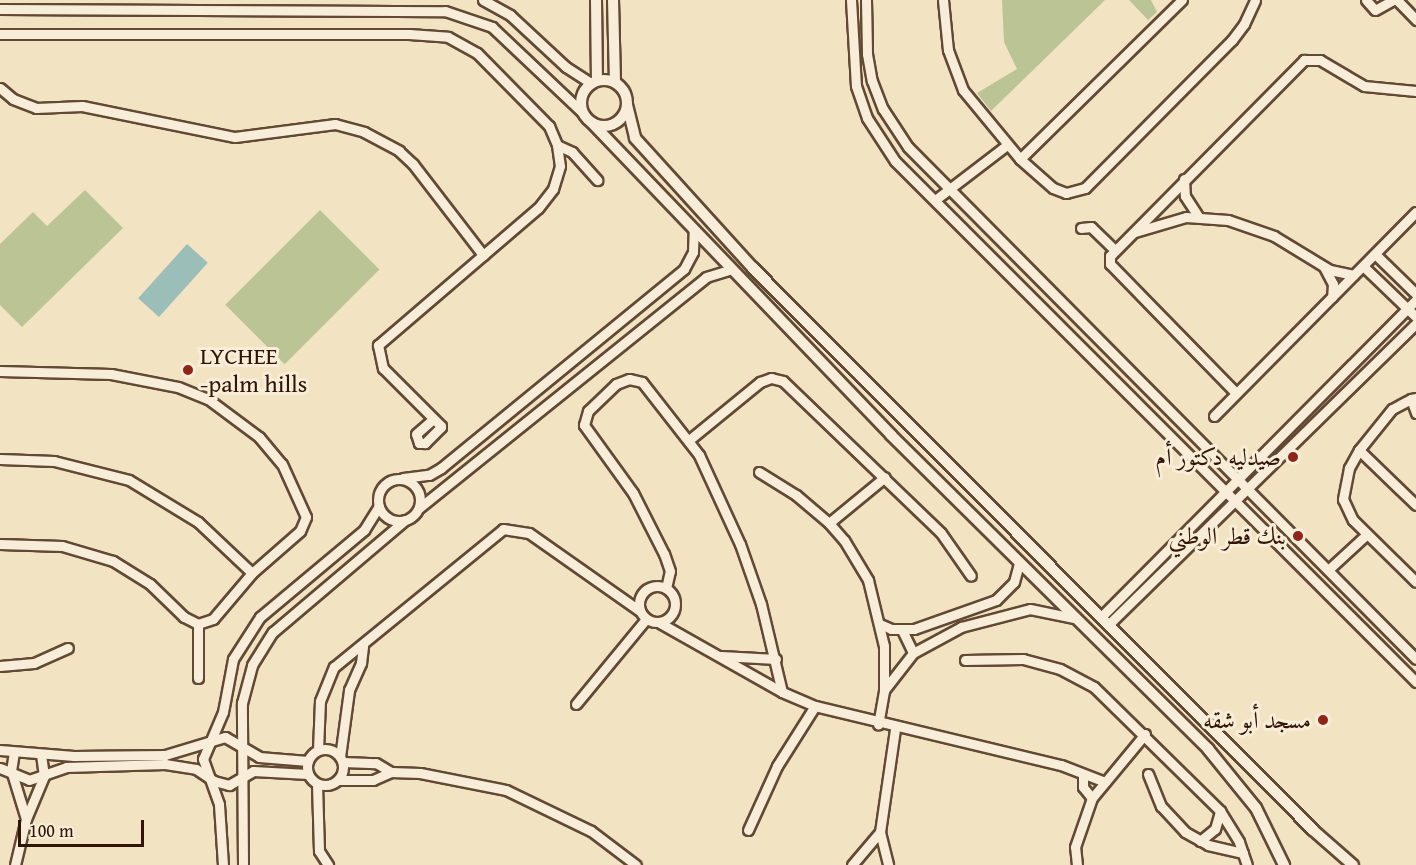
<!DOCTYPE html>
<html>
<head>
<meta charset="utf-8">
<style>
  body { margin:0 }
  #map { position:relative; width:1416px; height:865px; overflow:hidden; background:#f2e3c3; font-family:"Gentium Book Plus",Amiri,serif }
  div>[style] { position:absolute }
  .green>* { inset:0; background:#bac494; transform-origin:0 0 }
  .water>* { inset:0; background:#9cbeb8; transform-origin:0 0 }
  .roads { filter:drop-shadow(2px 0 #624934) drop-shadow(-2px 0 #624934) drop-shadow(0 2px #624934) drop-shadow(0 -2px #624934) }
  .minor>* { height:9px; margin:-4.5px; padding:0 4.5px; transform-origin:4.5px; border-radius:4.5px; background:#f7edd8 }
  .minor>.ring { margin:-4.5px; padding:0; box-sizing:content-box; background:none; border:9px solid #f7edd8; border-radius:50% }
  .tertiary>* { height:10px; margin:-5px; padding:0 5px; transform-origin:5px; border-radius:5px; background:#f7edd8 }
  .tertiary>.ring { margin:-5px; padding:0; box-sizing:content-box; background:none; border:10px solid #f7edd8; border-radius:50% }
  .dots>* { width:16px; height:16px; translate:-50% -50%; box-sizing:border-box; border:3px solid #f7edd8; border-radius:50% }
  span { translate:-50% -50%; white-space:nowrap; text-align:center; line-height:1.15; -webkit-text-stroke:6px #f7edd8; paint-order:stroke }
  .poi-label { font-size:24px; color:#321605 }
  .left { translate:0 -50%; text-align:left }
  .right { translate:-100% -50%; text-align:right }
  .scale { position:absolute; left:18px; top:820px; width:126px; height:27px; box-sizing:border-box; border:3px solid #321605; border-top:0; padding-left:8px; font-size:18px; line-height:21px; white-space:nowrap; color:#321605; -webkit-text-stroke:4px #f7edd8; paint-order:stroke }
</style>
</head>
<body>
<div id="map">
  <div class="green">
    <div style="clip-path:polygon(1002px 0,1105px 0,991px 111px,977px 93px,1017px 69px,1004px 42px)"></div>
    <div style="clip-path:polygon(1129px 0,1151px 0,1157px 12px,1148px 20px)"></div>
    <div style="clip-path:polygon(85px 190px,123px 228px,22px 327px,0 305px,0 244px,33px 212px,47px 226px)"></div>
    <div style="left:320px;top:210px;width:84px;height:134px;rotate:45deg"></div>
  </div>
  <div class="water">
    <div style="left:187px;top:244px;width:28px;height:73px;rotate:42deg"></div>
  </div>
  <div class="roads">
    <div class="minor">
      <div style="left:483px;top:0;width:31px;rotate:29deg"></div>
      <div style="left:510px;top:15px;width:76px;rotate:42.9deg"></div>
      <div style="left:566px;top:67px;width:30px;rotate:33deg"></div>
      <div style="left:851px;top:0;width:86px;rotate:86.7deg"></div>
      <div style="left:856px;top:86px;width:34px;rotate:71deg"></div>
      <div style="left:867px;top:118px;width:51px;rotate:56.9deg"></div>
      <div style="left:895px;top:161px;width:737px;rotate:45deg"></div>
      <div style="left:866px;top:0;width:54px;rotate:88.9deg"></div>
      <div style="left:867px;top:54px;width:27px;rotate:80deg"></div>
      <div style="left:872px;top:81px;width:30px;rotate:69deg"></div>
      <div style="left:883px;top:109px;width:45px;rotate:56.7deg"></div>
      <div style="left:908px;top:147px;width:721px;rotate:45.22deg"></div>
      <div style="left:943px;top:0;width:50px;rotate:84.3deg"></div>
      <div style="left:948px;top:50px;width:43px;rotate:69.4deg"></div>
      <div style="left:963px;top:90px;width:89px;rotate:50.4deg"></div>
      <div style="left:1020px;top:159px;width:44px;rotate:41.3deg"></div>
      <div style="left:1053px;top:188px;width:14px;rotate:21deg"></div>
      <div style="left:1066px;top:193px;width:20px;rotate:-15deg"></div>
      <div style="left:1085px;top:188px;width:209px;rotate:-45.2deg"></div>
      <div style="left:1232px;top:40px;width:20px;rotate:-53deg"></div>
      <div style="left:1244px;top:24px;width:26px;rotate:-65deg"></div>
      <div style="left:1366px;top:0;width:13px;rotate:48deg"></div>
      <div style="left:1375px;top:10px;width:21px;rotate:-29deg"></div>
      <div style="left:1397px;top:0;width:28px;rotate:46deg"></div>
      <div style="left:0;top:9px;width:445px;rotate:0.3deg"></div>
      <div style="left:445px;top:11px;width:50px;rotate:18.8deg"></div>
      <div style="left:492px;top:27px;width:124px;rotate:43.4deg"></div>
      <div style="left:0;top:34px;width:409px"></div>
      <div style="left:409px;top:34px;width:39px;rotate:4deg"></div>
      <div style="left:448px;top:37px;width:33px;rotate:29deg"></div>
      <div style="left:477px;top:53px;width:103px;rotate:45.4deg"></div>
      <div style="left:549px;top:126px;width:21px;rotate:67deg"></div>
      <div style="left:557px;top:145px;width:21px;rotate:82deg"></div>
      <div style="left:560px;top:166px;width:24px;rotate:107deg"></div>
      <div style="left:553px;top:189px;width:24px;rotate:128deg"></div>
      <div style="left:538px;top:208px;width:211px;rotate:139.4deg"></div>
      <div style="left:378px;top:345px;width:24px;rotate:78deg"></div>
      <div style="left:383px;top:368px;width:82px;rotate:45deg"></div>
      <div style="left:441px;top:426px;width:1px;rotate:90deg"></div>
      <div style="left:441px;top:427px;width:23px;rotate:135deg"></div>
      <div style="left:425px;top:443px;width:6px;rotate:180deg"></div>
      <div style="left:419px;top:443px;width:9px;rotate:-108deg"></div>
      <div style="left:416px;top:434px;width:23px;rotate:-41deg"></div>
      <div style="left:0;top:88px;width:17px;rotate:40deg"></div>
      <div style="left:13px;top:99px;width:25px;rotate:21deg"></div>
      <div style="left:36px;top:108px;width:46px;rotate:-2.5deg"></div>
      <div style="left:82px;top:106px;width:156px;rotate:11.5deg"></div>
      <div style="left:235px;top:137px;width:101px;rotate:-7.4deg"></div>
      <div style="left:335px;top:124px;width:30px;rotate:15deg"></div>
      <div style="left:364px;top:132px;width:40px;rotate:28deg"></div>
      <div style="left:399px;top:151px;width:19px;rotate:43deg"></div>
      <div style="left:413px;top:164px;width:115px;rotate:52.4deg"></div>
      <div style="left:557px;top:145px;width:17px;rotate:25deg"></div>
      <div style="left:572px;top:152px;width:38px;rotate:48deg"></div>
      <div style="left:1020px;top:159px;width:227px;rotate:-44.5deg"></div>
      <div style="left:1184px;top:179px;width:17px;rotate:87deg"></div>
      <div style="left:1185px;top:196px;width:24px;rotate:57deg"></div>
      <div style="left:935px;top:200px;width:91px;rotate:-37.4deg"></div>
      <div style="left:1081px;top:228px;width:10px;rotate:-6deg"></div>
      <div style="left:1091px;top:227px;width:33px;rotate:44deg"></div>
      <div style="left:1135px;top:232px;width:53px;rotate:-16.4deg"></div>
      <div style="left:1186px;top:217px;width:42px;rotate:4.1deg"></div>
      <div style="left:1228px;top:220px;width:49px;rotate:19.2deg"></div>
      <div style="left:1274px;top:236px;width:66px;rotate:31.3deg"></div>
      <div style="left:1330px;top:270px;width:24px;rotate:12deg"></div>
      <div style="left:1375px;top:254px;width:57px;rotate:44.3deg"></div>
      <div style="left:1363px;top:266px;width:74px;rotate:43.9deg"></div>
      <div style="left:1324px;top:267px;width:19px;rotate:62deg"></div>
      <div style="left:1333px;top:284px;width:13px;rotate:94deg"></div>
      <div style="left:0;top:371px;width:111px;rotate:1.5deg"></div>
      <div style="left:111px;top:374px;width:68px;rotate:11deg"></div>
      <div style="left:178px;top:387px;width:32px;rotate:22deg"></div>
      <div style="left:208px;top:399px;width:64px;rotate:36.7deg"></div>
      <div style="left:259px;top:437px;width:35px;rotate:50deg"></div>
      <div style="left:282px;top:464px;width:58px;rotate:65.6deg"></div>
      <div style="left:306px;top:517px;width:15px;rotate:113deg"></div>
      <div style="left:300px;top:531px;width:64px;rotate:138.8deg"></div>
      <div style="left:252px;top:573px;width:60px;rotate:130.3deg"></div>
      <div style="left:213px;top:619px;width:16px;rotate:162deg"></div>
      <div style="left:198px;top:624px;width:16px;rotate:-153deg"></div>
      <div style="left:184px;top:617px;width:47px;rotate:-135.9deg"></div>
      <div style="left:150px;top:584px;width:44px;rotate:-148.1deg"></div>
      <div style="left:113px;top:561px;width:53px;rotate:-163.6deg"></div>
      <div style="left:62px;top:546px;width:62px;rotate:-178.2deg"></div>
      <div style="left:1236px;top:393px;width:180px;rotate:-134.3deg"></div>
      <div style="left:1110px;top:264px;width:8px;rotate:-90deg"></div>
      <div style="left:1110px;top:256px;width:276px;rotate:-45.3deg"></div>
      <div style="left:1304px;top:60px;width:16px"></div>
      <div style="left:1320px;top:60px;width:51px;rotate:30.6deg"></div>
      <div style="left:1364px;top:86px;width:52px;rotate:5.5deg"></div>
      <div style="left:1416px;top:398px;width:5px;rotate:169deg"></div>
      <div style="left:1411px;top:399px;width:15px;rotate:70deg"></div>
      <div style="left:1411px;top:399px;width:21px;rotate:152deg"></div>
      <div style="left:1392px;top:409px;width:53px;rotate:128.8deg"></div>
      <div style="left:1359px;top:450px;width:21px;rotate:119deg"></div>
      <div style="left:1349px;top:468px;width:32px;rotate:101deg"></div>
      <div style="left:1343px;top:499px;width:23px;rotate:65deg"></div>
      <div style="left:1353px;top:520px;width:88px;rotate:44.5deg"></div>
      <div style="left:1214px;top:416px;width:287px;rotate:-45.3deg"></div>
      <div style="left:689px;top:440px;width:92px;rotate:-39.2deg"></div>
      <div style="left:760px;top:382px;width:12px;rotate:-20deg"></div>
      <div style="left:771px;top:378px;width:12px;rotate:14deg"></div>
      <div style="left:783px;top:381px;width:219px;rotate:43.9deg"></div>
      <div style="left:941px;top:533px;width:52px;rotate:55.1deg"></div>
      <div style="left:1359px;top:450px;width:79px;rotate:44deg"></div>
      <div style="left:0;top:459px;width:54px;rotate:2.1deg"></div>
      <div style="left:54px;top:461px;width:77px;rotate:14.2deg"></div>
      <div style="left:129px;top:480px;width:81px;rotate:31.3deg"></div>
      <div style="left:198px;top:522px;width:74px;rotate:43.4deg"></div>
      <div style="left:759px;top:472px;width:44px;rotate:31.9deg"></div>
      <div style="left:796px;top:495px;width:43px;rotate:40.3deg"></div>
      <div style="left:829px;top:523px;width:23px;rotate:49deg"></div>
      <div style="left:844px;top:540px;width:47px;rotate:59deg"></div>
      <div style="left:868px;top:580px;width:68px;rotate:76.4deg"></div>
      <div style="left:884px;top:646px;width:45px;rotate:90deg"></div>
      <div style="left:884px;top:691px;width:34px;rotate:100deg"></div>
      <div style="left:403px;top:478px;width:26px;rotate:-7deg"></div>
      <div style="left:429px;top:475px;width:14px;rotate:-30deg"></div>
      <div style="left:441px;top:468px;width:314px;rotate:-39.3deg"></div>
      <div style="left:684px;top:269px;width:19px;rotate:-62deg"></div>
      <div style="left:693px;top:252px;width:23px;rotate:-88deg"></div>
      <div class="ring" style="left:378px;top:479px;width:33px;height:33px"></div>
      <div style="left:419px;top:508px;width:368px;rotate:-38.8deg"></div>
      <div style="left:706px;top:277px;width:24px;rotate:-17deg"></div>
      <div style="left:829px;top:523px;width:72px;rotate:-39.4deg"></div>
      <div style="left:1328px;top:570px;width:52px;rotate:-42.6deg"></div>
      <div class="ring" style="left:639px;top:586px;width:27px;height:27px"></div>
      <div style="left:666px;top:588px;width:17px;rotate:-77deg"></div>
      <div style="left:670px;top:571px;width:18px;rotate:-109deg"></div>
      <div style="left:664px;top:554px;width:68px;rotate:-116.9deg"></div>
      <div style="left:633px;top:493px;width:84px;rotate:-125.8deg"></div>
      <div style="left:584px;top:425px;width:15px;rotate:-74deg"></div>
      <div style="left:588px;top:411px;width:39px;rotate:-44deg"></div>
      <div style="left:616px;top:384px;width:14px;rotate:-21deg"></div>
      <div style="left:629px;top:379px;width:13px;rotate:13deg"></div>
      <div style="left:642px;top:382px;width:93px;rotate:52deg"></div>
      <div style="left:699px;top:455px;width:98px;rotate:65.3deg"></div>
      <div style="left:740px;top:544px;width:64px;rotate:70.7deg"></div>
      <div style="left:761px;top:604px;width:90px;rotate:76.6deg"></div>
      <div style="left:1101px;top:617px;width:447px;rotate:-45.2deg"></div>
      <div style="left:660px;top:623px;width:140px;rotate:29.5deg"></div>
      <div style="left:782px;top:692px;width:36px;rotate:23deg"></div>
      <div style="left:815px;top:706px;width:253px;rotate:13.5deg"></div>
      <div style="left:1061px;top:765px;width:47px;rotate:21.1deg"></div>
      <div style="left:880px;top:624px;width:12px;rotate:24deg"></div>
      <div style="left:891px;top:629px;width:23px"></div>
      <div style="left:914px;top:629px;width:87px;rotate:-19.5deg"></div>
      <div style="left:996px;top:600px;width:25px;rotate:-45deg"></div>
      <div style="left:1014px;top:582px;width:20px;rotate:-75deg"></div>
      <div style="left:1108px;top:625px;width:431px;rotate:-44.4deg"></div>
      <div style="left:902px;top:630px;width:25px;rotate:64deg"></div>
      <div style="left:721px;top:656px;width:55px;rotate:3.1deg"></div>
      <div style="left:965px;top:660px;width:58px;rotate:-1deg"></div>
      <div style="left:1023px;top:659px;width:38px;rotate:15deg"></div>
      <div style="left:1060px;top:669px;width:38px;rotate:28deg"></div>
      <div style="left:1094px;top:687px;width:177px;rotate:44.5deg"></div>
      <div style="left:1220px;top:811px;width:36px;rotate:58deg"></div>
      <div style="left:1239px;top:842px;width:24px;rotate:71deg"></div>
      <div style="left:0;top:666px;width:34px;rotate:-5deg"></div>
      <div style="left:34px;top:663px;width:37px;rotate:-24deg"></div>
      <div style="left:198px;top:678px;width:54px;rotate:-90deg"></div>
      <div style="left:885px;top:689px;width:46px;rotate:-52.1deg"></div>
      <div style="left:913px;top:653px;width:55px;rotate:-28.4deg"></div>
      <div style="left:961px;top:627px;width:71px;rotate:-14.6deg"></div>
      <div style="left:1030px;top:609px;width:45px;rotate:11.6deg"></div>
      <div style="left:576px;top:704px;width:110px;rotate:-50.5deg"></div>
      <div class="ring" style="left:307px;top:749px;width:27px;height:27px"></div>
      <div style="left:0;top:750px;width:74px;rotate:4.6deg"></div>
      <div style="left:74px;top:756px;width:91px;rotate:-0.6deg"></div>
      <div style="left:165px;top:755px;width:63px;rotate:-16.7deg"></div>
      <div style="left:225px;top:737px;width:39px;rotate:30deg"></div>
      <div style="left:259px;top:757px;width:49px;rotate:4.7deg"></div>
      <div style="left:318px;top:750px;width:49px;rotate:-87.7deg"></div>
      <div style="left:320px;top:701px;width:37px;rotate:-68deg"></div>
      <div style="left:334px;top:667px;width:218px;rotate:-39.2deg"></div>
      <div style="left:503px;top:529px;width:26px;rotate:9deg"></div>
      <div style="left:529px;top:533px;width:136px;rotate:35.1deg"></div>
      <div style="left:14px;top:752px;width:18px;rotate:99deg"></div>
      <div style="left:11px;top:770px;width:51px;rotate:73deg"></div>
      <div style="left:340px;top:757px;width:68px;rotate:-82.3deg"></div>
      <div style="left:349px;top:690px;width:30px;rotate:-66deg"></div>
      <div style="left:361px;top:663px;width:17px;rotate:-83deg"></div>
      <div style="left:343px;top:762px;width:33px;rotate:2deg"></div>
      <div style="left:376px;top:763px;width:17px;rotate:31deg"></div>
      <div style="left:0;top:768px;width:31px;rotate:22deg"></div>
      <div style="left:29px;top:780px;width:39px;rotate:-19deg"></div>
      <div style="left:66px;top:767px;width:99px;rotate:-1.7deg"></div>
      <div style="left:165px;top:764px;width:31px;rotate:9deg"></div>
      <div style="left:196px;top:769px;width:22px;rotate:34deg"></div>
      <div style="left:214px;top:781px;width:16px;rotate:15deg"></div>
      <div style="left:229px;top:785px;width:28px;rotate:-30deg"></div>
      <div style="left:253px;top:771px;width:55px;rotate:3.1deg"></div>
      <div style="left:1148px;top:774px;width:35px;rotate:68deg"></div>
      <div style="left:1161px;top:806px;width:35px;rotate:47deg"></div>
      <div style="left:1185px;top:832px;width:26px;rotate:29deg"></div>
      <div style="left:1208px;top:845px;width:36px;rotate:13deg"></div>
      <div style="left:1083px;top:776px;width:11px;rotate:90deg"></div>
      <div style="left:1083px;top:787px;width:14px;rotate:51deg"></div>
      <div style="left:339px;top:780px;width:34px"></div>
      <div style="left:373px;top:780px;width:20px;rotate:-24deg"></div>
      <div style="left:391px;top:772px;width:29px;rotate:2deg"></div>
      <div style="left:420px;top:773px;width:88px;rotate:11.2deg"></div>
      <div style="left:506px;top:790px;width:94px;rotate:25.8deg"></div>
      <div style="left:591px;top:831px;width:56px;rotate:37.1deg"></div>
      <div style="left:317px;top:784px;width:67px;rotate:88.3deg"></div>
      <div style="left:319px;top:851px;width:17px;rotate:57deg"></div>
      <div style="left:748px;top:830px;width:70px;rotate:-65.6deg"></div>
      <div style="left:777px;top:766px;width:71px;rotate:-57.7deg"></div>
      <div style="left:880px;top:832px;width:34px;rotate:76deg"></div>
      <div style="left:1200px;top:841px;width:19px;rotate:-39deg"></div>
      <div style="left:1215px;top:829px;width:19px;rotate:-74deg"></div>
      <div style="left:15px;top:865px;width:47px;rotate:-76.6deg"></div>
      <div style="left:26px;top:819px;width:47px;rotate:-67.3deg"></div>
      <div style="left:44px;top:776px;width:22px;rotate:-98deg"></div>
      <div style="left:223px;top:865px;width:61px;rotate:-93.8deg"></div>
      <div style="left:219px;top:804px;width:48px;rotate:-109.6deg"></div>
      <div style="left:203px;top:759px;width:51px;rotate:-66.9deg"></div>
      <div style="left:223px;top:712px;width:54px;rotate:-79.3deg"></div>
      <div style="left:233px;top:659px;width:50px;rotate:-57.3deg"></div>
      <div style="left:260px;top:617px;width:136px;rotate:-39.9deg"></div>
      <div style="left:364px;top:530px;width:28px;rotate:-58deg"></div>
      <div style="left:243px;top:865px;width:162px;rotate:-90.4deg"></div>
      <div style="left:242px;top:703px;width:39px;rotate:-75deg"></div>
      <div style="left:252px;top:665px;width:39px;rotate:-58deg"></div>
      <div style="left:273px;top:632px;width:173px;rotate:-40.3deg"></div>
      <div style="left:852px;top:865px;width:43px;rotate:-49.7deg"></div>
      <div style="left:880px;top:832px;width:104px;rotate:-81.7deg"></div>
      <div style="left:1077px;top:865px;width:18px;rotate:-96deg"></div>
      <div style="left:1075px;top:847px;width:52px;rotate:-70.9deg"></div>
      <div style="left:1092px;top:798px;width:83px;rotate:-50.4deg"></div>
    </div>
    <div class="tertiary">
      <div style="left:596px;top:0;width:80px;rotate:89.3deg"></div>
      <div style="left:613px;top:0;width:82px;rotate:88.6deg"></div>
      <div class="ring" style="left:581px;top:80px;width:36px;height:36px"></div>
      <div style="left:627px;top:105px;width:34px;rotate:76deg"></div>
      <div style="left:635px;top:138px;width:176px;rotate:47.8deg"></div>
      <div style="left:753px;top:268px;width:793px;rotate:45.1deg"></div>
      <div style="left:1313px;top:830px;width:53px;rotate:41.2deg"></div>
      <div style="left:592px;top:123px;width:432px;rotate:46.2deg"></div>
      <div style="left:891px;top:435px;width:446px;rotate:44.7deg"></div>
      <div style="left:1208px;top:749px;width:76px;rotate:50.9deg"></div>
      <div style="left:1256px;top:808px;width:64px;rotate:63.8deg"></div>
    </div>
  </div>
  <div class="dots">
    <div style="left:188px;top:370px;background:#8f2418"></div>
    <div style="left:1293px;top:457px;background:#8f2418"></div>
    <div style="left:1298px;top:536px;background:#8f2418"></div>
    <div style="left:1323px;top:720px;background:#8f2418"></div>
  </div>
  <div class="poi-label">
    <span class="left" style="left:200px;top:370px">LYCHEE<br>-palm hills</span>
    <span class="right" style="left:1281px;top:457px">صيدليه دكتور أم</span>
    <span class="right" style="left:1286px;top:536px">بنك قطر الوطني</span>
    <span class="right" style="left:1311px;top:720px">مسجد أبو شقه</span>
  </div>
  <div class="scale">100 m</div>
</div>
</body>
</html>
